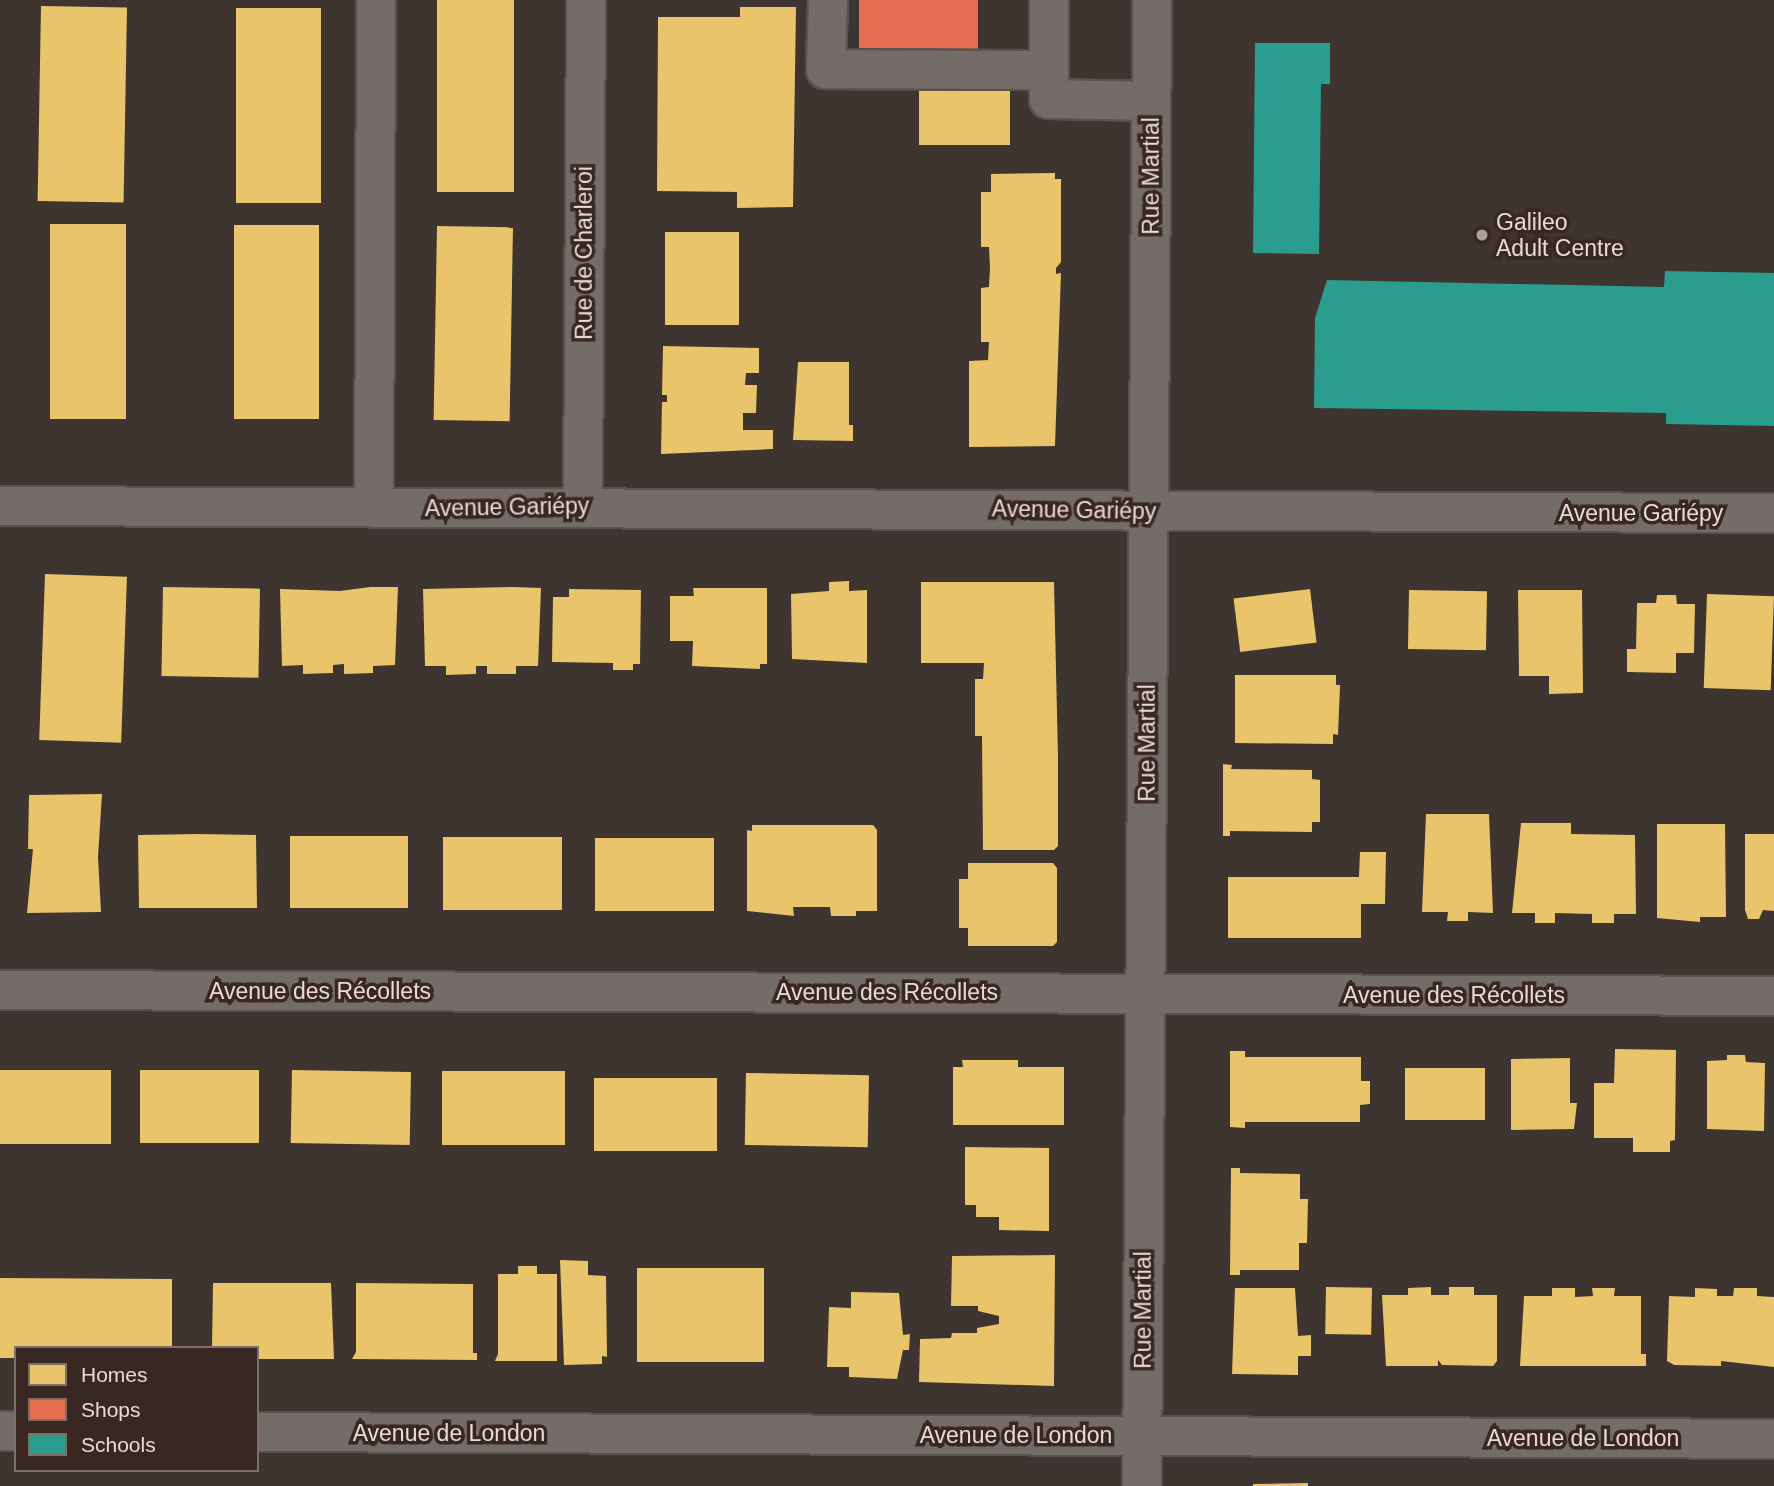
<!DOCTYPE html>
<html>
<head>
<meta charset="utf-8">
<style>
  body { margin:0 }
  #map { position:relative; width:1774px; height:1486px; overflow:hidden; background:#3e3430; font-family:Arial,sans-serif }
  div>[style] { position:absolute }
  .homes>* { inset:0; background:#e9c46a; transform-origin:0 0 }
  .shops>* { inset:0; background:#e76f51; transform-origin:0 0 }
  .schools>* { inset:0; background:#2a9d8f }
  .roads { filter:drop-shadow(2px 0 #5b524f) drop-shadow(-2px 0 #5b524f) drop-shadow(0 2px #5b524f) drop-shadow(0 -2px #5b524f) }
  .minor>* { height:38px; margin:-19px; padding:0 19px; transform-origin:19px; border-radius:19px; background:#746c69 }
  .dots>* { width:19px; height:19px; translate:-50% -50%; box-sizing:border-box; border:4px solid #392721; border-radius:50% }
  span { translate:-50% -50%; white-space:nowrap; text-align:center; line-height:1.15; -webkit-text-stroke:7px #392721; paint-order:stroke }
  .street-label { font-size:23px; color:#e7dbd6 }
  .poi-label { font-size:23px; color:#e7dbd6 }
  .left { translate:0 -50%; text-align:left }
  .legend { position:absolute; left:14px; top:1346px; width:245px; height:126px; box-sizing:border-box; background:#392721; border:2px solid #7f6f69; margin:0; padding:9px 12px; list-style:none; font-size:21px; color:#e7dbd6 }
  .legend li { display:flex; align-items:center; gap:14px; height:35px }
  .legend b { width:35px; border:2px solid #7f6f69 }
</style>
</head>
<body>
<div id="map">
  <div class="homes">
    <div style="left:437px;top:0;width:77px;height:192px"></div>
    <div style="left:41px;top:6px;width:86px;height:195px;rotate:1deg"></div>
    <div style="clip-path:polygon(740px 7px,796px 7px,793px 207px,737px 208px,737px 192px,657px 191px,658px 17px,740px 17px)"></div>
    <div style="left:236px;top:8px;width:85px;height:195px"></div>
    <div style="left:919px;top:85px;width:91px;height:60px"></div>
    <div style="clip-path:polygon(1055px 173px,1055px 179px,1061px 179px,1061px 262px,1056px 268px,1056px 274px,1061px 273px,1055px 446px,969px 447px,969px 361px,988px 360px,989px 342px,981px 342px,981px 288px,989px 287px,990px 267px,989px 247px,981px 247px,981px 192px,991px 192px,991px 174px)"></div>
    <div style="left:50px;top:224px;width:76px;height:195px"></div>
    <div style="left:234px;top:225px;width:85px;height:194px"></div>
    <div style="left:437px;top:226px;width:76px;height:194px;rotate:1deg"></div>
    <div style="left:665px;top:232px;width:74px;height:93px"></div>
    <div style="clip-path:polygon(663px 346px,759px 348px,759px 373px,746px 373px,745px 385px,757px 385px,756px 413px,743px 413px,743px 430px,773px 430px,773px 449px,661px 454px,662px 402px,667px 402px,667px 395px,662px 395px)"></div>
    <div style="clip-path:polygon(798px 362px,849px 362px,849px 425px,853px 425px,853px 441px,793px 440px)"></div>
    <div style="left:45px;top:574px;width:82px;height:166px;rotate:2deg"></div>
    <div style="clip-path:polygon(849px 581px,849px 591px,867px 590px,867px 663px,792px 659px,791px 594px,829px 591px,829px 582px)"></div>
    <div style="clip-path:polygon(921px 582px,1054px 582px,1058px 757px,1058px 846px,1054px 850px,983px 850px,982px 736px,975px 736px,975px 679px,983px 679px,984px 663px,921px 663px)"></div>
    <div style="left:163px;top:587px;width:97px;height:89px;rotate:1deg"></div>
    <div style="clip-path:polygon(370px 587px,398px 587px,395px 665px,373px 666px,373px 673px,344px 674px,344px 664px,333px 665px,333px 673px,303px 674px,303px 665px,282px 666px,280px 589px,340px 591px)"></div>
    <div style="clip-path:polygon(513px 587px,541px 588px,538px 666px,516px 666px,516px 674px,487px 674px,487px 666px,476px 666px,476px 674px,446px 675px,446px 666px,425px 666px,423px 589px)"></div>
    <div style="clip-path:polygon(693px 588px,767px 588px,767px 664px,760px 664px,760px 669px,692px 666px,693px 641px,670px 641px,670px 596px,694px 596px)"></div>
    <div style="clip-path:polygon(569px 589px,641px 590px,640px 664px,633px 664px,633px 670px,613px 670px,613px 663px,552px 662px,553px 597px,569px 597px)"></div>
    <div style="left:1310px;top:589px;width:54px;height:77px;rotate:83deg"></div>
    <div style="left:1409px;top:590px;width:78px;height:59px;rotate:1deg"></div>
    <div style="clip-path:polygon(1518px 590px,1582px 590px,1583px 693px,1549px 694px,1549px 676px,1519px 676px)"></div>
    <div style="left:1707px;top:594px;width:67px;height:94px;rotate:2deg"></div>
    <div style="clip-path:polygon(1657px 595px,1676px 595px,1677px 604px,1695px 604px,1694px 653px,1676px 653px,1676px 673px,1627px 672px,1627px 649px,1636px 649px,1637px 603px,1656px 603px)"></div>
    <div style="clip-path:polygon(1235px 675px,1336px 675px,1336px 685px,1340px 685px,1338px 735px,1333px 734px,1333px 744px,1235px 743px)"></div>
    <div style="clip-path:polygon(1223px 764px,1232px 765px,1231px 769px,1312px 770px,1312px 779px,1320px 780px,1320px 822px,1312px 822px,1312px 832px,1230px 831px,1230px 836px,1223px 836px)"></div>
    <div style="clip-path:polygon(102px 794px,98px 857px,101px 912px,27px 913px,33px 849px,28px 849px,29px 795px)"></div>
    <div style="clip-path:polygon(1426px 814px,1489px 814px,1493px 913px,1468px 912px,1468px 921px,1447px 921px,1448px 912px,1422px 912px)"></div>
    <div style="clip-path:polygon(1521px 823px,1571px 823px,1571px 834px,1635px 835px,1636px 914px,1614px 914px,1614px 923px,1592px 923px,1592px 914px,1555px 913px,1555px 923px,1535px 923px,1535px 913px,1512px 913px)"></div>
    <div style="clip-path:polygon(1657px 824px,1725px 824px,1726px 917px,1700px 917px,1700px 922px,1657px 918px)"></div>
    <div style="clip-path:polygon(752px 825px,873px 825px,877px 830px,877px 911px,856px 911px,856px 916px,831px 916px,830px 907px,793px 907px,794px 916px,747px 911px,747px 830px,752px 831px)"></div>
    <div style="clip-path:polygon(198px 834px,256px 835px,257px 908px,139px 908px,138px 835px)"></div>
    <div style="clip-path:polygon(1745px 834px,1774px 834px,1774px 911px,1763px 910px,1759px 919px,1748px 919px,1745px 910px)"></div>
    <div style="left:408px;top:836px;width:72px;height:118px;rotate:90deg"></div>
    <div style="left:443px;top:837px;width:119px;height:73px"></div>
    <div style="left:595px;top:838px;width:119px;height:73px"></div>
    <div style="clip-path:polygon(1360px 852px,1386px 852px,1385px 904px,1361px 904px,1361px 938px,1228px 938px,1228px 877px,1359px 877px)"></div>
    <div style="clip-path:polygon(968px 863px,1053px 863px,1057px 868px,1057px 942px,1053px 946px,968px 946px,968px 928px,959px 928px,959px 879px,968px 879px)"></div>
    <div style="clip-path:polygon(1615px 1049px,1676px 1050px,1675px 1140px,1670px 1141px,1670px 1152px,1633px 1152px,1633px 1138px,1594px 1138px,1594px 1083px,1614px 1083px)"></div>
    <div style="clip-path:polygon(1230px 1051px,1245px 1051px,1245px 1057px,1361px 1057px,1361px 1081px,1370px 1081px,1370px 1104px,1360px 1105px,1360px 1122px,1245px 1122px,1245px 1128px,1230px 1127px)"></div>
    <div style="clip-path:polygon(1727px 1055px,1745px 1055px,1746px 1062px,1765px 1063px,1764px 1131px,1707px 1129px,1707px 1061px,1727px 1060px)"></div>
    <div style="clip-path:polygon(1570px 1058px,1570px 1103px,1577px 1103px,1574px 1129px,1511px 1130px,1511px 1059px)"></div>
    <div style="clip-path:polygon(962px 1060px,1018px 1060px,1018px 1067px,1064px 1067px,1064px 1125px,953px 1125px,953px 1067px,963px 1067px)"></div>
    <div style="left:1405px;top:1068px;width:80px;height:52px"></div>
    <div style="left:0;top:1070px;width:111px;height:74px"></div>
    <div style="left:140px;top:1070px;width:119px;height:73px"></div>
    <div style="left:292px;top:1070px;width:119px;height:73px;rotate:1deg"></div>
    <div style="left:442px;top:1071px;width:123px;height:74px"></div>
    <div style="left:746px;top:1073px;width:123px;height:72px;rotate:1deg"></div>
    <div style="left:594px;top:1078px;width:123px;height:73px"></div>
    <div style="clip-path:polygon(965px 1147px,1049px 1148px,1049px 1231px,999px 1230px,999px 1217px,976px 1217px,976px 1205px,965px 1205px)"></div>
    <div style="clip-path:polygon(1231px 1168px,1240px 1168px,1240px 1173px,1300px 1174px,1300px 1199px,1308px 1199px,1307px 1243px,1299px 1243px,1299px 1270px,1240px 1270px,1240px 1275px,1230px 1275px)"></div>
    <div style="clip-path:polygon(1055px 1255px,1054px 1386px,919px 1382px,920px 1339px,951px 1338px,952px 1333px,977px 1333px,977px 1328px,999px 1324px,999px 1316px,978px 1311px,978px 1306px,951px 1306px,952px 1256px)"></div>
    <div style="clip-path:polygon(560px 1260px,588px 1261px,588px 1275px,606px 1276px,607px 1357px,602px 1356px,602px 1364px,564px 1365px)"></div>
    <div style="clip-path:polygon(518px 1266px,537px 1266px,537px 1274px,557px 1274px,557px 1361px,495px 1361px,498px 1354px,498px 1274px,518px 1274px)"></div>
    <div style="left:637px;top:1268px;width:127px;height:94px"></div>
    <div style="clip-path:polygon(0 1278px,172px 1279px,172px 1348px,16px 1348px,16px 1358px,0 1358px)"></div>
    <div style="clip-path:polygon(213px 1283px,331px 1283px,334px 1359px,257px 1359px,257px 1348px,212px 1348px)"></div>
    <div style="clip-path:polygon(356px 1283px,473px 1284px,473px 1353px,477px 1353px,477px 1360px,352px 1359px,356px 1352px)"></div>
    <div style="left:1326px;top:1287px;width:46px;height:47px;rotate:1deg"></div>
    <div style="clip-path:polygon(1431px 1287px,1431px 1295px,1449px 1295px,1449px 1287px,1474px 1287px,1474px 1295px,1497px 1295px,1497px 1361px,1493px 1366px,1442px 1365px,1438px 1360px,1438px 1366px,1386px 1366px,1382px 1295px,1408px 1295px,1408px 1288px)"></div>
    <div style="clip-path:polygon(1235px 1288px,1295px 1288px,1298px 1336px,1311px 1335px,1311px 1356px,1298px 1356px,1298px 1375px,1232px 1374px)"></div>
    <div style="clip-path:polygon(1552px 1288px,1575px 1288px,1575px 1297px,1593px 1296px,1592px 1288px,1615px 1288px,1614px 1296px,1641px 1296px,1641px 1354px,1646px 1354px,1646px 1366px,1520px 1366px,1524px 1296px,1552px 1296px)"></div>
    <div style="clip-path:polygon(1695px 1288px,1717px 1289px,1717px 1296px,1733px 1296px,1734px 1288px,1757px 1288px,1757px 1296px,1774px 1297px,1774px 1367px,1721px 1361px,1721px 1366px,1674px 1365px,1667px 1361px,1669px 1296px,1695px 1297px)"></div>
    <div style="clip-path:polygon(851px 1292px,899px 1293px,903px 1335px,910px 1334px,909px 1350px,903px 1350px,897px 1379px,849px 1377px,849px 1367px,827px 1367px,829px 1307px,851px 1308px)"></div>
    <div style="clip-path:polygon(1308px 1483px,1308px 1486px,1253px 1486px,1253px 1484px)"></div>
  </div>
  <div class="shops">
    <div style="left:859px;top:0;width:119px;height:55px"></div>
  </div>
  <div class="schools">
    <div style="clip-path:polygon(1255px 43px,1330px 43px,1330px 84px,1321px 84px,1319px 254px,1253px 253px)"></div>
    <div style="clip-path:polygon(1665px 271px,1774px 273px,1774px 426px,1666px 424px,1666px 413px,1314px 408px,1315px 318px,1327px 280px,1664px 287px)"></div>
  </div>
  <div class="roads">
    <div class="minor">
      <div style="left:828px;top:0;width:69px;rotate:91.7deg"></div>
      <div style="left:826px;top:69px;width:223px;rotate:0.3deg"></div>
      <div style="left:1049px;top:0;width:99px;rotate:90deg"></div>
      <div style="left:1049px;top:99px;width:102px;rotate:1.1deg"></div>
      <div style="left:583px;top:505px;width:505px;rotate:-89.66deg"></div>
      <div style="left:0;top:506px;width:1774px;rotate:0.23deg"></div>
      <div style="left:374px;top:508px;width:508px;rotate:-89.77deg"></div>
      <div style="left:0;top:990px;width:1774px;rotate:0.19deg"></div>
      <div style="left:0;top:1431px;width:16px"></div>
      <div style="left:257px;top:1432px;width:1517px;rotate:0.26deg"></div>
      <div style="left:1142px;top:1486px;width:1486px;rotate:-89.61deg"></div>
    </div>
  </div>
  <div class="dots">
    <div style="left:1482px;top:235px;background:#aca19c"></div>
  </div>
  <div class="street-label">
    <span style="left:1151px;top:176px;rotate:-90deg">Rue Martial</span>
    <span style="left:584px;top:253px;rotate:-90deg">Rue de Charleroi</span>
    <span style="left:507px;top:507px;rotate:-1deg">Avenue Gariépy</span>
    <span style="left:1074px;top:510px;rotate:1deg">Avenue Gariépy</span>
    <span style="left:1641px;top:513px">Avenue Gariépy</span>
    <span style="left:1147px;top:743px;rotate:-90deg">Rue Martial</span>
    <span style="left:320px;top:991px">Avenue des Récollets</span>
    <span style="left:887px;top:992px">Avenue des Récollets</span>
    <span style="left:1454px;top:995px">Avenue des Récollets</span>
    <span style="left:1143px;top:1310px;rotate:-90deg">Rue Martial</span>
    <span style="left:449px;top:1433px">Avenue de London</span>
    <span style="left:1016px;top:1435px">Avenue de London</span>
    <span style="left:1583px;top:1438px">Avenue de London</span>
  </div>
  <div class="poi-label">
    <span class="left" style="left:1496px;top:235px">Galileo<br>Adult Centre</span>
  </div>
  <ul class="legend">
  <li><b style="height:19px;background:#e9c46a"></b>Homes</li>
  <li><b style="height:19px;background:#e76f51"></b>Shops</li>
  <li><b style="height:19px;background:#2a9d8f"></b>Schools</li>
  </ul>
</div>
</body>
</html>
